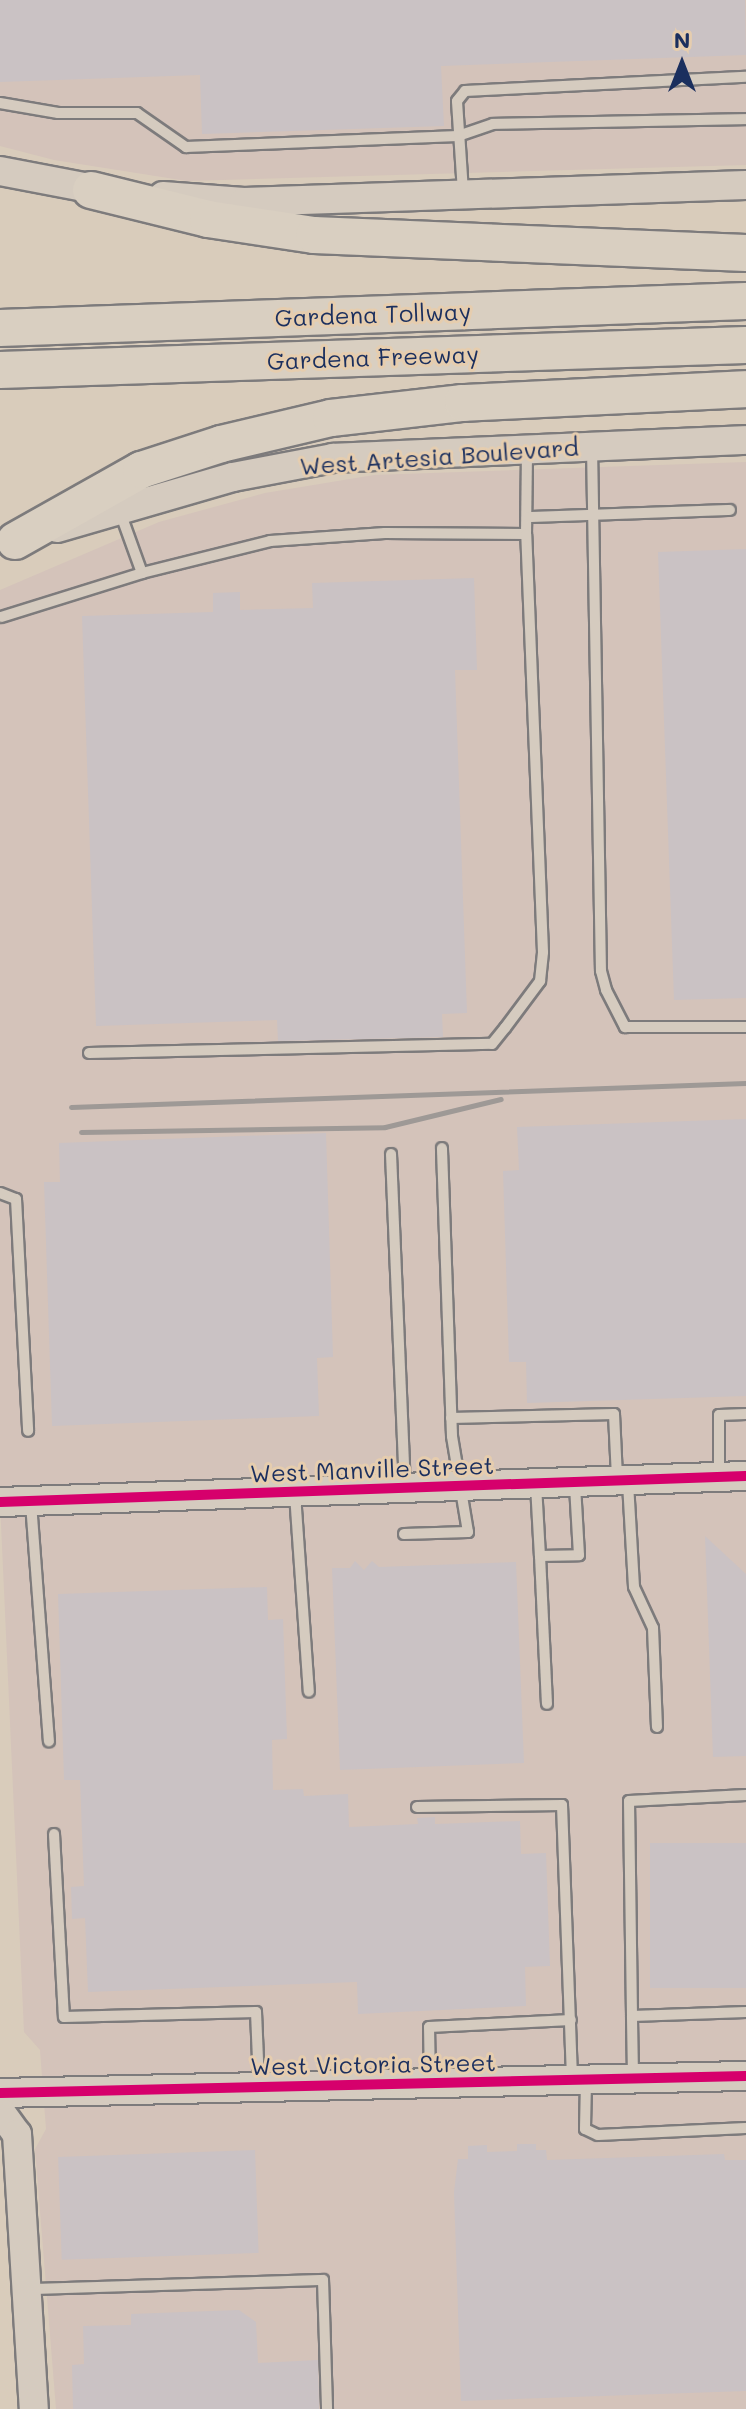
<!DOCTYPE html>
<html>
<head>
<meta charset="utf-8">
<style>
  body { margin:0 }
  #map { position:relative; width:746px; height:2409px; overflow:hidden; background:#d9ccbb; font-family:Mali,sans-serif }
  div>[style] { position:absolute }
  .built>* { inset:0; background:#d4c3ba }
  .building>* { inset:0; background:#cac2c4; transform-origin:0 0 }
  .roads { filter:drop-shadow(2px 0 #7d7b7c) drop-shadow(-2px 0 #7d7b7c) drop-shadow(0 2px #7d7b7c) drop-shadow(0 -2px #7d7b7c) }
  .lane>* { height:10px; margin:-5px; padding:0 5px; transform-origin:5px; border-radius:5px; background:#d5cbbf }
  .secondary>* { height:28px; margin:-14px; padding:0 14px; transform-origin:14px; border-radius:14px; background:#d5cbbf }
  .highway>* { height:36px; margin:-18px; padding:0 18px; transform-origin:18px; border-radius:18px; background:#d9cfc1 }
  .rail>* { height:5px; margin:-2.5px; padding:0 2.5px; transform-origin:2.5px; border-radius:2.5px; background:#9e9996 }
  .cycleway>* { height:10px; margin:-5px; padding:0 5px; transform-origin:5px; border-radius:5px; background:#d6006c }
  span { translate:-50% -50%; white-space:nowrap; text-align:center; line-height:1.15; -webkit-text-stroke:6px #e6cdae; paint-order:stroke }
  .street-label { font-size:24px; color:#1b2f5e }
  .north { position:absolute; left:642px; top:24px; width:80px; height:80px; -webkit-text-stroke:6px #e6cdae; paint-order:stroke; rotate:0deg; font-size:22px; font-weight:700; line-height:32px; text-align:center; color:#1b2f5e }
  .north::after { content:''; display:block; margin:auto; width:28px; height:36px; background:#1b2f5e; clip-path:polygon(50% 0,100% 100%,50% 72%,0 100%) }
</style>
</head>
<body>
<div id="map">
  <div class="built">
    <div style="clip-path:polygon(0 0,746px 0,746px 165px,187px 181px,54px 160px,0 146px)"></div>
    <div style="clip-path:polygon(746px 462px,746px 2409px,56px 2409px,35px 2149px,46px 2129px,40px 2050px,24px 2032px,0 1502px,0 590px,159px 522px,265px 493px,374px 475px)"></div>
  </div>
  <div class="building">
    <div style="clip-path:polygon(0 0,745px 0,746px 55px,441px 66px,444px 126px,202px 134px,200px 75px,0 82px)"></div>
    <div style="clip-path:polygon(746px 549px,746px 998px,674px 1000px,658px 552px)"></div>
    <div style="clip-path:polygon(474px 578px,477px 670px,455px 670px,467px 1013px,442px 1014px,443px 1037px,278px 1041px,277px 1020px,96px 1026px,82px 616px,213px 612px,213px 593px,240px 592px,240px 610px,313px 608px,312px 583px)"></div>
    <div style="clip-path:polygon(746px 1119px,746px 1396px,527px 1403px,526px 1362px,509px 1362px,503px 1171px,519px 1170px,517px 1127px)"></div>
    <div style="clip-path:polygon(326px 1133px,333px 1357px,317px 1358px,319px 1416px,52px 1426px,44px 1182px,60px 1182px,59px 1143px)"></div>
    <div style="clip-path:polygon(705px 1536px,746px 1574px,746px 1756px,713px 1757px)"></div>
    <div style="clip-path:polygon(355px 1561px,364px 1570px,372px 1561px,379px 1567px,516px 1562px,524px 1763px,340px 1770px,332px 1568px,350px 1568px)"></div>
    <div style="clip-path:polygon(267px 1587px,268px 1620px,283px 1619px,287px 1739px,272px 1740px,273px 1790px,303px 1789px,304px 1796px,348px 1794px,349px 1827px,418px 1824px,417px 1818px,435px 1817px,435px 1824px,520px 1821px,521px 1854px,546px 1853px,550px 1966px,525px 1967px,526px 2006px,358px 2014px,357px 1982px,88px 1992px,85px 1918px,72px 1919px,71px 1887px,84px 1886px,80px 1780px,64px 1780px,58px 1594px)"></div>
    <div style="left:746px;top:1843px;width:145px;height:96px;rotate:90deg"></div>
    <div style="clip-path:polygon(517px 2144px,536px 2144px,536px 2150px,546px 2150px,547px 2160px,724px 2154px,725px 2160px,746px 2160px,746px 2391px,461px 2401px,454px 2192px,458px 2159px,468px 2159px,468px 2146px,487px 2145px,487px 2152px,517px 2151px)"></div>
    <div style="left:255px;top:2150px;width:103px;height:197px;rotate:88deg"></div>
    <div style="clip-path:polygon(239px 2310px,256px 2322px,258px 2363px,318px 2360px,319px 2409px,73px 2409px,72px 2365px,84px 2364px,83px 2326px,131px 2325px,131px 2314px)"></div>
  </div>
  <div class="roads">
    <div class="lane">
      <div style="left:0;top:103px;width:59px;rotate:9.8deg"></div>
      <div style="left:58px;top:113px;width:79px"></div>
      <div style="left:137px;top:113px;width:60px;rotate:34.8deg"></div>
      <div style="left:186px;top:147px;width:272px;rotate:-2.3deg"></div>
      <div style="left:458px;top:136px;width:37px;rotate:-19deg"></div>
      <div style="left:493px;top:124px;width:253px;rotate:-1.1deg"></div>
      <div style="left:463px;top:192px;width:91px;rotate:-93.8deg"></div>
      <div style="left:457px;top:101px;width:13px;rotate:-51deg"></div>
      <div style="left:465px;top:91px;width:281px;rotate:-2.9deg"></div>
      <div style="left:592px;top:447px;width:524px;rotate:89.02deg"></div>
      <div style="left:601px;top:971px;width:20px;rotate:75deg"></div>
      <div style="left:606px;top:990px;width:42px;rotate:62.8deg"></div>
      <div style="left:625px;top:1027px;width:121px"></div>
      <div style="left:120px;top:512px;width:65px;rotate:70.2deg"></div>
      <div style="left:142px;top:573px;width:132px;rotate:-14deg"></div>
      <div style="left:270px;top:541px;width:115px;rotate:-4deg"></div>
      <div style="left:385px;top:533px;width:141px;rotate:0.4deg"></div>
      <div style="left:526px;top:534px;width:82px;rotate:-89.3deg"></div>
      <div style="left:529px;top:517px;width:201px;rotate:-2deg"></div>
      <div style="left:1px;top:617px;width:148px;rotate:-17.3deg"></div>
      <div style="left:89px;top:1053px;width:403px;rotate:-1.3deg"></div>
      <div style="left:492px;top:1044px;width:21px;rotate:-51deg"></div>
      <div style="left:505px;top:1028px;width:59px;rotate:-53.3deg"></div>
      <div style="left:540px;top:981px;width:29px;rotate:-84deg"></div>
      <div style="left:543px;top:952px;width:418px;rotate:-92.3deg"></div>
      <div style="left:391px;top:1154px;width:332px;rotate:87.6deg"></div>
      <div style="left:0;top:1193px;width:17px;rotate:21deg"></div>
      <div style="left:16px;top:1199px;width:232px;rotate:87deg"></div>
      <div style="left:451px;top:1418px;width:163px;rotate:-1.4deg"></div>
      <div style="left:614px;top:1414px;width:63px;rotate:87.3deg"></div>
      <div style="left:719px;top:1475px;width:60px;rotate:-90deg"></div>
      <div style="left:719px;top:1415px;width:27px;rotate:-2deg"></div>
      <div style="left:628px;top:1483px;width:104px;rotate:86.7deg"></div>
      <div style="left:634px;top:1587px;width:45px;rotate:65.1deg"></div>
      <div style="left:653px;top:1628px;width:99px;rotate:87.7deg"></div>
      <div style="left:536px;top:1485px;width:71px;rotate:86.8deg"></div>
      <div style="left:540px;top:1556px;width:39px;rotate:-1deg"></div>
      <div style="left:579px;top:1555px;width:70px;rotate:-93.3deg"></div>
      <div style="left:295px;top:1494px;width:198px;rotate:86deg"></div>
      <div style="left:31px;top:1503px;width:239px;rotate:85.7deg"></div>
      <div style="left:404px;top:1534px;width:64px;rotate:-1.8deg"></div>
      <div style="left:468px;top:1532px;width:97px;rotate:-99.5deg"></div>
      <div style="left:452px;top:1436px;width:288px;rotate:-92deg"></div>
      <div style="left:540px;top:1556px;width:148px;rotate:87.3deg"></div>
      <div style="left:417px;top:1807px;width:145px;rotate:-0.8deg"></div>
      <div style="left:562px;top:1805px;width:272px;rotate:87.9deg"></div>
      <div style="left:54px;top:1834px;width:183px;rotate:86.9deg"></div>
      <div style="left:64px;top:2017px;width:192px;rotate:-1.5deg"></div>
      <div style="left:256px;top:2012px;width:73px;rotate:87.6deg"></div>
      <div style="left:632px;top:2016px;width:215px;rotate:-90.8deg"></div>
      <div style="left:629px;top:1801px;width:117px;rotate:-2.9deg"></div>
      <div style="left:633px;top:2076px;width:60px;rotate:-91deg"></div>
      <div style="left:632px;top:2016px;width:114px;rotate:-2deg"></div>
      <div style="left:586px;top:2081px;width:48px;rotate:91.2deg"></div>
      <div style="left:585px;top:2129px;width:14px;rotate:25deg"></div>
      <div style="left:598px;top:2135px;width:148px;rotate:-2.7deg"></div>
      <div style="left:430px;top:2083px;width:56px;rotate:-91deg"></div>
      <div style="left:429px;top:2027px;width:142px;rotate:-2.8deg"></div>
      <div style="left:31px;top:2289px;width:292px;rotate:-1.8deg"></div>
      <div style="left:323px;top:2280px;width:129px;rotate:88.2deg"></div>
    </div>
    <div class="secondary">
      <div style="left:0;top:171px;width:112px;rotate:10.8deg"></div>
      <div style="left:163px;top:196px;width:81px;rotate:4.2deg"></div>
      <div style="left:244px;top:202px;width:502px;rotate:-1.94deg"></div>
      <div style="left:57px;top:528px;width:183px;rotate:-16.2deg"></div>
      <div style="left:233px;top:477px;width:102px;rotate:-10.8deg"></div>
      <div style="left:333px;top:458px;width:413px;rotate:-2.5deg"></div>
      <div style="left:0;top:1502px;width:746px;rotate:-2deg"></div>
      <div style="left:0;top:2093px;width:746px;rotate:-1.31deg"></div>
      <div style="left:0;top:2111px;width:29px;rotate:54deg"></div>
      <div style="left:17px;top:2134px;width:276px;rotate:86.5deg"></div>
    </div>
    <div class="highway">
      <div style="left:91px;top:190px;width:121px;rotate:13.9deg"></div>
      <div style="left:208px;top:219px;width:107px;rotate:8.6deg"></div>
      <div style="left:314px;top:235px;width:432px;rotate:2.4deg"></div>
      <div style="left:0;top:328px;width:746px;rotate:-2.07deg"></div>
      <div style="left:0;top:370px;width:746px;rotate:-1.92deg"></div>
      <div style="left:15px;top:541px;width:145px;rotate:-29.4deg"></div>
      <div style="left:141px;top:470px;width:84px;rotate:-18deg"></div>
      <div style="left:221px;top:444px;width:113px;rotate:-13.3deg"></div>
      <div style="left:331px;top:418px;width:133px;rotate:-6.5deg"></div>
      <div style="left:463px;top:403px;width:283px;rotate:-2.8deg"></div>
    </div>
  </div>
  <div class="rail">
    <div style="left:71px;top:1107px;width:675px;rotate:-2.04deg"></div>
    <div style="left:81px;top:1132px;width:304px;rotate:-0.9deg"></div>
    <div style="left:385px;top:1127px;width:119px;rotate:-13.6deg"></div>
  </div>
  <div class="cycleway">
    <div style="left:0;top:1502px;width:746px;rotate:-2deg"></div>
    <div style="left:0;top:2093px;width:746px;rotate:-1.31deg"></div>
  </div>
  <div class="street-label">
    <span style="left:373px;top:314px;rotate:-2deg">Gardena Tollway</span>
    <span style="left:373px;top:357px;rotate:-2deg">Gardena Freeway</span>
    <span style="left:439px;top:456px;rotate:-4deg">West Artesia Boulevard</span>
    <span style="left:372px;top:1469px;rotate:-2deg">West Manville Street</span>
    <span style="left:373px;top:2064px;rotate:-1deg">West Victoria Street</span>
  </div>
  <div class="north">N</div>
</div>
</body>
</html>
